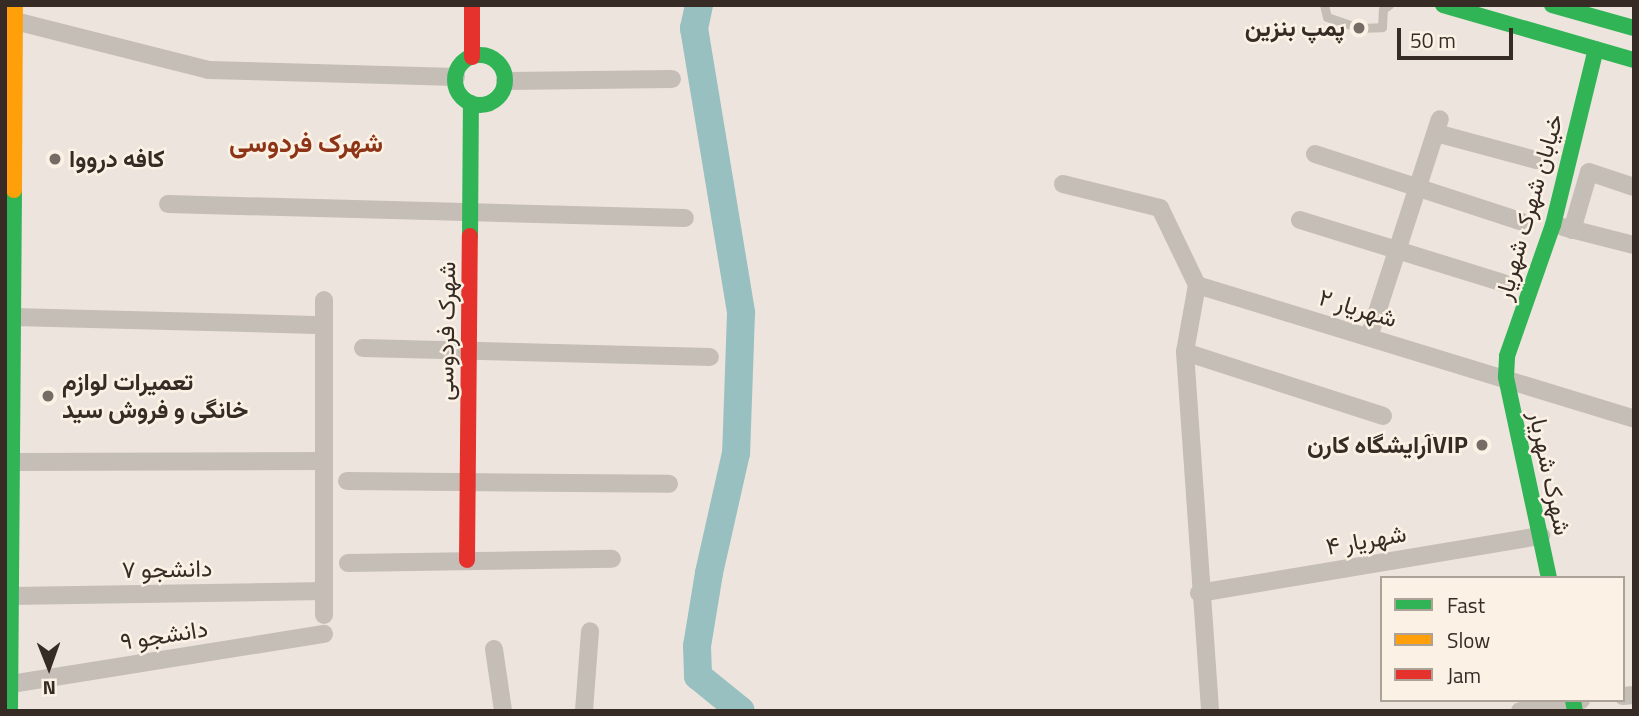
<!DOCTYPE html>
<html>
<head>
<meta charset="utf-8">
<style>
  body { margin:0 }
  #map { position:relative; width:1639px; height:716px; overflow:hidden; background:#ede5dd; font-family:"Titillium Web",Vazirmatn,sans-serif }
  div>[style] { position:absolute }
  .river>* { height:28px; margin:-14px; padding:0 14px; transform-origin:14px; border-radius:14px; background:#98c0c0 }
  .lane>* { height:9px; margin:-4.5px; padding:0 4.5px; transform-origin:4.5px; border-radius:4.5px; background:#c5beb7 }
  .street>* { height:18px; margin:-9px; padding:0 9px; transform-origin:9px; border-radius:9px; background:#c5beb7 }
  .fast>* { height:16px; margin:-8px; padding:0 8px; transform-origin:8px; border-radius:8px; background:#30b455 }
  .fast>.ring { margin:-8px; padding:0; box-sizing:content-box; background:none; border:16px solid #30b455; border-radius:50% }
  .slow>* { height:16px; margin:-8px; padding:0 8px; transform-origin:8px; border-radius:8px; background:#ff9f0a }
  .jam>* { height:16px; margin:-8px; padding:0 8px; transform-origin:8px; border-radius:8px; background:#e5322d }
  .dots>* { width:19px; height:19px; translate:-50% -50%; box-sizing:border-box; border:4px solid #fbf1e4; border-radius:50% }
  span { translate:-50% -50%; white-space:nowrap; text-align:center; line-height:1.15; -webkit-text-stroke:5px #fbf1e4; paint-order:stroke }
  .poi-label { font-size:24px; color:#362b25; font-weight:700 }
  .right { translate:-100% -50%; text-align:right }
  .left { translate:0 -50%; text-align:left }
  .street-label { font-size:24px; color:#362b25 }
  .neighbourhood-label { font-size:26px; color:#8d3417; font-weight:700 }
  .frame { position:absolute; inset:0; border:7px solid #362b25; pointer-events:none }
  .legend { position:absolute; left:1380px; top:576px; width:245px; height:126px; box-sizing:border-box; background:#fbf1e4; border:2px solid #aca298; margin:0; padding:9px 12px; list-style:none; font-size:21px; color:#362b25 }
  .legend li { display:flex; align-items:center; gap:14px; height:35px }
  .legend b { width:35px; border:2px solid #aca298 }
  .north { position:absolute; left:14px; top:632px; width:70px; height:70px; -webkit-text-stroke:5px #fbf1e4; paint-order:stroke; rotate:179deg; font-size:19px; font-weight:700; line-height:28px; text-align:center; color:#362b25 }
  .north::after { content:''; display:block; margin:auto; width:24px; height:32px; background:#362b25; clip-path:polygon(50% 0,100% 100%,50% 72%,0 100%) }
  .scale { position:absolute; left:1397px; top:28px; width:116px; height:32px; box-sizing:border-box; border:4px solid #362b25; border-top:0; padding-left:9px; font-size:21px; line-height:24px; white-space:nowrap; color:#362b25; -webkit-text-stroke:5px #fbf1e4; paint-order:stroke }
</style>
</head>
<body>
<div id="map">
  <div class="river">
    <div style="left:699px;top:5px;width:24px;rotate:102deg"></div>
    <div style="left:694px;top:28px;width:289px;rotate:80.6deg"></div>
    <div style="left:741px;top:313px;width:140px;rotate:92deg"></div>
    <div style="left:736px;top:453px;width:123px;rotate:102.7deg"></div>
    <div style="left:709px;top:573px;width:74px;rotate:99.3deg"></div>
    <div style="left:697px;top:646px;width:30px;rotate:88deg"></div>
    <div style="left:698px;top:676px;width:55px;rotate:39.1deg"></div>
  </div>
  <div class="lane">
    <div style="left:1324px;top:5px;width:12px;rotate:76deg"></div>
    <div style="left:1327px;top:17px;width:34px;rotate:19deg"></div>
    <div style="left:1359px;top:28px;width:23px;rotate:-2deg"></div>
    <div style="left:1382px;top:27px;width:18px;rotate:-87deg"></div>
    <div style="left:1383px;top:9px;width:7px;rotate:-34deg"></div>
  </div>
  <div class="street">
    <div style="left:15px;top:21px;width:200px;rotate:14.2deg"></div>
    <div style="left:209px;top:70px;width:247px;rotate:1.6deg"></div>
    <div style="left:505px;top:81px;width:167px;rotate:-0.7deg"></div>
    <div style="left:1436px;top:133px;width:104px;rotate:15.1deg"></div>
    <div style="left:1315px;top:154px;width:216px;rotate:18.1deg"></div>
    <div style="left:1063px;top:184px;width:100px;rotate:13.9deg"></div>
    <div style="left:1160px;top:208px;width:85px;rotate:64.3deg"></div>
    <div style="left:1197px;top:285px;width:68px;rotate:100.2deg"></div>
    <div style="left:1185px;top:352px;width:360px;rotate:86deg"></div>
    <div style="left:168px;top:204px;width:517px;rotate:1.55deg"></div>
    <div style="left:1300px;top:220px;width:213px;rotate:17.2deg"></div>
    <div style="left:1563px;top:227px;width:73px;rotate:14.2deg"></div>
    <div style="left:1572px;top:230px;width:60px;rotate:-73.7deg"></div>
    <div style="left:1589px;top:172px;width:47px;rotate:18.4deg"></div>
    <div style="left:1197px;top:285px;width:457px;rotate:17deg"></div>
    <div style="left:324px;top:300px;width:315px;rotate:90deg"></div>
    <div style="left:13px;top:317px;width:311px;rotate:1.5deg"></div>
    <div style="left:1369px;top:337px;width:229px;rotate:-72deg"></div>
    <div style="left:363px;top:348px;width:347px;rotate:1.5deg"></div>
    <div style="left:1185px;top:352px;width:208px;rotate:17.9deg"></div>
    <div style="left:12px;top:462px;width:312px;rotate:-0.2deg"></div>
    <div style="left:347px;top:481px;width:322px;rotate:0.5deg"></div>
    <div style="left:348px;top:563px;width:264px;rotate:-0.9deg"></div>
    <div style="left:1199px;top:593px;width:347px;rotate:-9.5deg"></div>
    <div style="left:11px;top:596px;width:313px;rotate:-0.9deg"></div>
    <div style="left:494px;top:649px;width:63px;rotate:81.7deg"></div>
    <div style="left:11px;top:684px;width:317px;rotate:-9.1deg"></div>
    <div style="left:1623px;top:696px;width:11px;rotate:-5deg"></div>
    <div style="left:584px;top:711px;width:80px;rotate:-85.7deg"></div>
    <div style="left:1520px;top:711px;width:62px;rotate:-10.2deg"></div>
  </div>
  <div class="fast">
    <div style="left:1443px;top:5px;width:199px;rotate:16.1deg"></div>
    <div style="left:1552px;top:5px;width:85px;rotate:15.7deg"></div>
    <div class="ring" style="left:455px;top:55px;width:34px;height:34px"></div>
    <div style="left:470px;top:236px;width:133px;rotate:-89.6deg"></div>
    <div style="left:1549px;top:578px;width:206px;rotate:-102.1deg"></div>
    <div style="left:1506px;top:377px;width:21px;rotate:-87deg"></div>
    <div style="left:1507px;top:356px;width:139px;rotate:-70.7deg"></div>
    <div style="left:1553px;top:225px;width:181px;rotate:-76.3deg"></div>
    <div style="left:1573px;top:700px;width:11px;rotate:80deg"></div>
    <div style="left:10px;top:711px;width:521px;rotate:-89.56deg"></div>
  </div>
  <div class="slow">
    <div style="left:14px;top:190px;width:185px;rotate:-89.7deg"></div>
  </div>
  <div class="jam">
    <div style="left:472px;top:5px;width:52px;rotate:90deg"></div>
    <div style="left:467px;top:560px;width:324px;rotate:-89.5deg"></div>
  </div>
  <div class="dots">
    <div style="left:1359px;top:28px;background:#766c65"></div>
    <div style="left:55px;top:159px;background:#766c65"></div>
    <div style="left:48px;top:396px;background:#766c65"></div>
    <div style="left:1482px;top:445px;background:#766c65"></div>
  </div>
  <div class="poi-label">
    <span class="right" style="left:1345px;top:28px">پمپ بنزین</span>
    <span class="left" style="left:69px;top:159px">کافه درووا</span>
    <span class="left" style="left:62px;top:396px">تعمیرات لوازم<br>خانگی و فروش سید</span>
    <span class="right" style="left:1468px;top:445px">آرایشگاه کارنVIP</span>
  </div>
  <div class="street-label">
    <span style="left:1529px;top:207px;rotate:-74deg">خیابان شهرک شهریار</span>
    <span style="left:1358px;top:308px;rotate:17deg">۲ شهریار</span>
    <span style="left:446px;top:331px;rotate:-89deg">شهرک فردوسی</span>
    <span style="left:1550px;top:473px;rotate:78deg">شهرک شهریار</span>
    <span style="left:1366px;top:540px;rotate:-10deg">شهریار ۴</span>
    <span style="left:167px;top:569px;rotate:-1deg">دانشجو ۷</span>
    <span style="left:164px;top:635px;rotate:-9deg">دانشجو ۹</span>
  </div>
  <div class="neighbourhood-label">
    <span style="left:306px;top:143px">شهرک فردوسی</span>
  </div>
  <div class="frame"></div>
  <ul class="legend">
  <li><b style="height:9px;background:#30b455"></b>Fast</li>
  <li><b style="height:9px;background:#ff9f0a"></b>Slow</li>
  <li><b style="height:9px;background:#e5322d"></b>Jam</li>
  </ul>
  <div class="north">N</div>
  <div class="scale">50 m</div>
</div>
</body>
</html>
